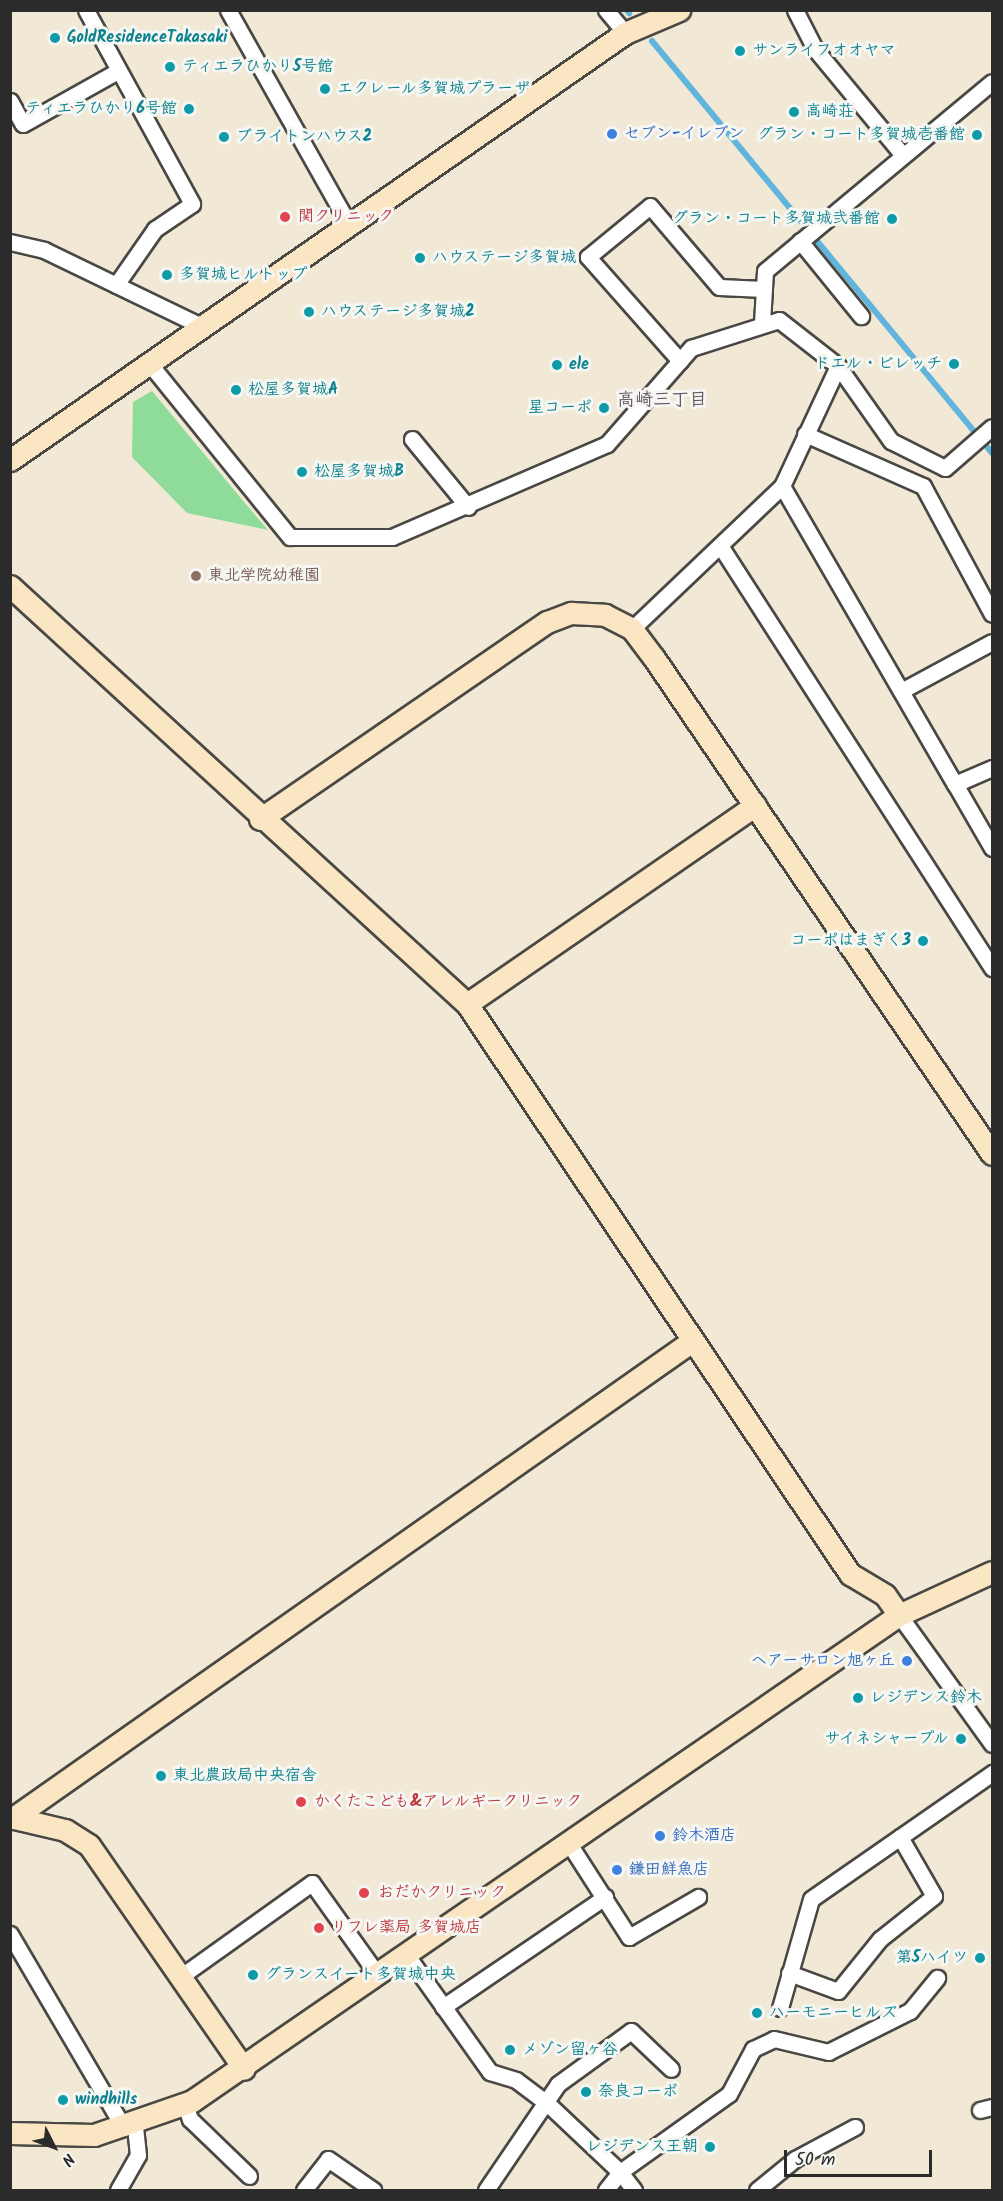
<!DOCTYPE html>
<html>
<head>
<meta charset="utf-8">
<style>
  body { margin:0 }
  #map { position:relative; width:1003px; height:2201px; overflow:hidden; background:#f1e9d5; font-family:Kalam,"Klee One",sans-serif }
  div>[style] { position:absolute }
  .green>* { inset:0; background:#8fdc9a }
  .stream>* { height:6px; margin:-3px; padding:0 3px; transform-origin:3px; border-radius:3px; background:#61b4dc }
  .roads { filter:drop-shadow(2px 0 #494844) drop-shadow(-2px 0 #494844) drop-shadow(0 2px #494844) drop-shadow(0 -2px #494844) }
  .street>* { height:15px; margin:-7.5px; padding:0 7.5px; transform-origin:7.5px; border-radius:7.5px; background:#fff }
  .secondary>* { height:21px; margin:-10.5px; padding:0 10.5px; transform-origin:10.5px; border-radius:10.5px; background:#fbe6c4 }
  .dots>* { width:16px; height:16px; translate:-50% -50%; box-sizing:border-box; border:3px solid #f6f6f2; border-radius:50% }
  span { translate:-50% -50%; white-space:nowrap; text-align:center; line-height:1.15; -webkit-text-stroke:6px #f6f6f2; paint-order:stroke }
  .culture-label { font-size:16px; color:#0d838f; font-weight:700 }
  .left { translate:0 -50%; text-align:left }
  .right { translate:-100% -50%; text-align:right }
  .shop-label { font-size:16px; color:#366cbe; font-weight:700 }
  .health-label { font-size:16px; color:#be3a42; font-weight:700 }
  .education-label { font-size:16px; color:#785e54; font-weight:700 }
  .neighbourhood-label { font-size:18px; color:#675763; font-weight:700 }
  .frame { position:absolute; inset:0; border:12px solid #2b2b2b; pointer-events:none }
  .north { position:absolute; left:24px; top:2117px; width:60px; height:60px; -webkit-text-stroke:4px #f6f6f2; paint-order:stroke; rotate:132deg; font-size:16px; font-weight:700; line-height:24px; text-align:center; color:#2b2b2b }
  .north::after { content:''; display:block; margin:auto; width:21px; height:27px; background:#2b2b2b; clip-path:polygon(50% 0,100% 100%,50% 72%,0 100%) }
  .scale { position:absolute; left:784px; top:2150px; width:148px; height:27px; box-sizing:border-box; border:3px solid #2b2b2b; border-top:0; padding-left:8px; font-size:18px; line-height:21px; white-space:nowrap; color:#2b2b2b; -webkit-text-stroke:4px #f6f6f2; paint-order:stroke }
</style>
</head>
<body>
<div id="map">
  <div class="green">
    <div style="clip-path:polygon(152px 391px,244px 502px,268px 530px,187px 513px,132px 457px,133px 402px)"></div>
  </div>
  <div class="stream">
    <div style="left:627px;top:10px;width:4px;rotate:56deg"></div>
    <div style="left:652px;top:41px;width:534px;rotate:50.47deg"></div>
  </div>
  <div class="roads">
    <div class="street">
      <div style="left:86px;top:10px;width:221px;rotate:61.3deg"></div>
      <div style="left:192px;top:204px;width:45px;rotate:146deg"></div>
      <div style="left:155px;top:229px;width:68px;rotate:124.9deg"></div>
      <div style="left:228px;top:10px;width:247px;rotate:60.6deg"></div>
      <div style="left:606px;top:10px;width:30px;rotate:50deg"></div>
      <div style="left:795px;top:10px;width:44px;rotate:62.9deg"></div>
      <div style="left:815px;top:49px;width:136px;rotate:50.4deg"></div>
      <div style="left:10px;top:101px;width:26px;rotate:61deg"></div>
      <div style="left:23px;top:124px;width:109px;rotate:-29.2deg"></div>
      <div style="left:800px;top:241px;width:97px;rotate:50.9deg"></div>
      <div style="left:10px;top:242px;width:35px;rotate:13deg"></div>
      <div style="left:44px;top:250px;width:177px;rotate:25.8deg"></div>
      <div style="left:762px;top:323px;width:52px;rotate:-86.7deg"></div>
      <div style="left:765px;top:271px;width:295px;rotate:-39.8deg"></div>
      <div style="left:680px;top:361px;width:139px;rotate:-131.5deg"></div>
      <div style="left:588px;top:257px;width:80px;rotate:-39.4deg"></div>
      <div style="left:650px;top:206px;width:106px;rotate:49.6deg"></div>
      <div style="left:719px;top:287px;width:45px;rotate:2.5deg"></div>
      <div style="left:149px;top:363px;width:224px;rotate:51deg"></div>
      <div style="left:290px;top:537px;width:102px"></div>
      <div style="left:392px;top:537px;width:234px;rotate:-23.4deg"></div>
      <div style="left:607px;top:444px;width:128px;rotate:-48.8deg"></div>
      <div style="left:691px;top:348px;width:92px;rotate:-17.7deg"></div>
      <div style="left:779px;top:320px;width:75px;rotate:37.9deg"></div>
      <div style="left:838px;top:366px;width:132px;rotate:115deg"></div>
      <div style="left:782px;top:486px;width:207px;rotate:136.4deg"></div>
      <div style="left:838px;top:366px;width:92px;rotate:54.8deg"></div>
      <div style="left:891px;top:441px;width:60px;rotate:26.6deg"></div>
      <div style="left:945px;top:468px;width:62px;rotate:-41.1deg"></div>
      <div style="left:805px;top:434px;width:129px;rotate:23.8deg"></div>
      <div style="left:923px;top:486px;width:145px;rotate:61.7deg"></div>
      <div style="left:412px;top:439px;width:88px;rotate:50.5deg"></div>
      <div style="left:782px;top:486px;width:345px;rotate:59.9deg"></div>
      <div style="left:955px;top:784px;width:40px;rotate:-23.4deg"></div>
      <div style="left:721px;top:547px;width:501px;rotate:57.23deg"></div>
      <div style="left:901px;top:691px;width:103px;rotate:-28.3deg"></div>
      <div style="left:955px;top:784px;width:74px;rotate:60deg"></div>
      <div style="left:899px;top:1615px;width:159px;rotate:54.2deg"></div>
      <div style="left:568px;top:1842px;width:113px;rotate:57.3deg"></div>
      <div style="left:629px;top:1937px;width:80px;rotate:-30.1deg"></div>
      <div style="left:10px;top:1934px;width:225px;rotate:59.6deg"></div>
      <div style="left:406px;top:1954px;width:145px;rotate:54.6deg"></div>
      <div style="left:490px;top:2072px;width:27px;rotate:17deg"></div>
      <div style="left:516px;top:2080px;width:40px;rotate:37deg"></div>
      <div style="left:548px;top:2104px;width:99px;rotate:43.4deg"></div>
      <div style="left:620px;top:2172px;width:23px;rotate:128deg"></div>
      <div style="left:789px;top:1973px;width:52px;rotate:20.2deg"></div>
      <div style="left:838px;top:1991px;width:67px;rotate:-51.1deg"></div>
      <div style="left:880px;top:1939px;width:69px;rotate:-38.5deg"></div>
      <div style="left:934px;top:1896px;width:68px;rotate:-120deg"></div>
      <div style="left:180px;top:1977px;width:162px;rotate:-35.5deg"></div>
      <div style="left:312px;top:1883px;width:112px;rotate:54.5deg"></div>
      <div style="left:443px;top:2007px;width:196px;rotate:-34.2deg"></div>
      <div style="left:780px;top:2008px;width:113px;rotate:-74.1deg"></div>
      <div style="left:811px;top:1899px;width:221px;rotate:-34.8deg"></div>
      <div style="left:185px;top:2104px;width:16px;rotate:72deg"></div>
      <div style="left:190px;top:2119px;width:82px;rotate:44deg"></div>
      <div style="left:980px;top:2110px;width:12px;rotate:-14deg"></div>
      <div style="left:118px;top:2190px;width:40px;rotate:-60.3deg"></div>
      <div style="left:138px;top:2155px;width:30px;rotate:-96deg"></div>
      <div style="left:304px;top:2190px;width:39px;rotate:-52deg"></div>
      <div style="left:328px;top:2159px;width:55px;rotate:34.6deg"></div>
      <div style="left:486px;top:2190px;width:128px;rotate:-55.8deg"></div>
      <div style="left:558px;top:2084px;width:90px;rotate:-36deg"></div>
      <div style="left:631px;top:2031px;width:55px;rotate:43.5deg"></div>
      <div style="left:634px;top:2190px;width:23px;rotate:-128deg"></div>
      <div style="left:620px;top:2172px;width:134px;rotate:-35.6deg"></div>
      <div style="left:729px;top:2094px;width:51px;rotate:-61.9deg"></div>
      <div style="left:753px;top:2049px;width:23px;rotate:-25deg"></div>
      <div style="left:774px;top:2039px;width:56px;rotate:13.5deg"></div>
      <div style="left:828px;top:2052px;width:92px;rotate:-26.6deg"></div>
      <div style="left:910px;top:2011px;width:43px;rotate:-50.7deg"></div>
      <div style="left:757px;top:2190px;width:49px;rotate:-39.2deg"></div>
      <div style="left:795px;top:2159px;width:68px;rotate:-28.1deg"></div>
    </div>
    <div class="secondary">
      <div style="left:10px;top:460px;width:749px;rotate:-34.77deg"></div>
      <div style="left:625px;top:33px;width:59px;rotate:-23.1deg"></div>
      <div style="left:10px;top:586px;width:619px;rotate:42.45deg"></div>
      <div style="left:467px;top:1004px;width:687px;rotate:56.1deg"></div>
      <div style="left:850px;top:1574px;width:41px;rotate:31deg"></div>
      <div style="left:885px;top:1595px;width:24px;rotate:55deg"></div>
      <div style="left:260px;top:819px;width:348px;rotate:-34.5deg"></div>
      <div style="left:547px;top:622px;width:26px;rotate:-21deg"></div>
      <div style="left:571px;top:613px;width:34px;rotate:3deg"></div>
      <div style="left:605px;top:615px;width:30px;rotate:27deg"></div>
      <div style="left:632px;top:629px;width:36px;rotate:53deg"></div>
      <div style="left:654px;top:658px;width:600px;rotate:55.73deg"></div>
      <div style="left:467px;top:1004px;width:350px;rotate:-34.6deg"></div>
      <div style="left:10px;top:1817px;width:57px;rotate:13.3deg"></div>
      <div style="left:65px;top:1830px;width:28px;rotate:32deg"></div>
      <div style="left:89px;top:1845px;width:272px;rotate:55.3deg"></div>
      <div style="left:13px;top:1818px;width:830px;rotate:-35.09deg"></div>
      <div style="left:10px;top:2133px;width:84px;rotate:1.4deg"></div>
      <div style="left:94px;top:2135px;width:104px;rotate:-19.1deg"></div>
      <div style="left:192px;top:2101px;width:858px;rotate:-34.51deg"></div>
      <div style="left:899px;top:1615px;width:102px;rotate:-24.8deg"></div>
    </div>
  </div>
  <div class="dots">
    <div style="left:55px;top:38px;background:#0f9aa8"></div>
    <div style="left:740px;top:51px;background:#0f9aa8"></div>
    <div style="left:170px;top:67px;background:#0f9aa8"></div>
    <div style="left:325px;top:89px;background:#0f9aa8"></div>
    <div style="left:189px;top:109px;background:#0f9aa8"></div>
    <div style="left:794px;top:112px;background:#0f9aa8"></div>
    <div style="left:612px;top:134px;background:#3f7fe0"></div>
    <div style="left:977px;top:135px;background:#0f9aa8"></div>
    <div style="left:224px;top:137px;background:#0f9aa8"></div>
    <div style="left:285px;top:217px;background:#e0444e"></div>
    <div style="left:892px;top:219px;background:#0f9aa8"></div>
    <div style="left:420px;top:258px;background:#0f9aa8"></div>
    <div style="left:167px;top:275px;background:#0f9aa8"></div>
    <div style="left:309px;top:312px;background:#0f9aa8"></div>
    <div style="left:954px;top:364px;background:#0f9aa8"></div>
    <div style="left:557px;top:365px;background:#0f9aa8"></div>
    <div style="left:236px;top:390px;background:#0f9aa8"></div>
    <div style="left:604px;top:408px;background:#0f9aa8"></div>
    <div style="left:302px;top:472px;background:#0f9aa8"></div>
    <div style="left:196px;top:576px;background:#8d6e63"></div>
    <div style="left:923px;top:941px;background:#0f9aa8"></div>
    <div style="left:907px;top:1661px;background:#3f7fe0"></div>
    <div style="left:858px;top:1698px;background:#0f9aa8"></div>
    <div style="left:961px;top:1739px;background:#0f9aa8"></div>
    <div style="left:161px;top:1776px;background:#0f9aa8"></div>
    <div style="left:301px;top:1802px;background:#e0444e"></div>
    <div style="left:660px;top:1836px;background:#3f7fe0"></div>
    <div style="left:617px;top:1870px;background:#3f7fe0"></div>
    <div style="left:364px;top:1893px;background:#e0444e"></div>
    <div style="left:319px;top:1928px;background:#e0444e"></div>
    <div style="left:980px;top:1958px;background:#0f9aa8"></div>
    <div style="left:253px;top:1975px;background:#0f9aa8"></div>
    <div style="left:757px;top:2013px;background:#0f9aa8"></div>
    <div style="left:510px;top:2050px;background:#0f9aa8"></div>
    <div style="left:586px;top:2092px;background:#0f9aa8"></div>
    <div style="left:63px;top:2100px;background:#0f9aa8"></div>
    <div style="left:710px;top:2147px;background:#0f9aa8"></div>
  </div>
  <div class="culture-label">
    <span class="left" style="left:67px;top:38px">GoldResidenceTakasaki</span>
    <span class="left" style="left:752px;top:51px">サンライフオオヤマ</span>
    <span class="left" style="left:182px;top:67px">ティエラひかり5号館</span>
    <span class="left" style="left:337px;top:89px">エクレール多賀城プラーザ</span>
    <span class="right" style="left:177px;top:109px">ティエラひかり6号館</span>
    <span class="left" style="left:806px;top:112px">高崎荘</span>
    <span class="right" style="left:965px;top:135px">グラン・コート多賀城壱番館</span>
    <span class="left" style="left:236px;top:137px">ブライトンハウス2</span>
    <span class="right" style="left:880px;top:219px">グラン・コート多賀城弐番館</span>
    <span class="left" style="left:432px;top:258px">ハウステージ多賀城</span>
    <span class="left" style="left:179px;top:275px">多賀城ヒルトップ</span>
    <span class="left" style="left:321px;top:312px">ハウステージ多賀城2</span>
    <span class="right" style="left:942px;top:364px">ドエル・ビレッチ</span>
    <span class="left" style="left:569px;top:365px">ele</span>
    <span class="left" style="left:248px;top:390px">松屋多賀城A</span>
    <span class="right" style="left:592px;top:408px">星コーポ</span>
    <span class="left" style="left:314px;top:472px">松屋多賀城B</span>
    <span class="right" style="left:911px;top:941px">コーポはまぎく3</span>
    <span class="left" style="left:870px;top:1698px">レジデンス鈴木</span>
    <span class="right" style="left:949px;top:1739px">サイネシャープル</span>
    <span class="left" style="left:173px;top:1776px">東北農政局中央宿舎</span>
    <span class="right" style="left:968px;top:1958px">第5ハイツ</span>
    <span class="left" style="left:265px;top:1975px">グランスイート多賀城中央</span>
    <span class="left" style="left:769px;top:2013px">ハーモニーヒルズ</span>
    <span class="left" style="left:522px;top:2050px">メゾン留ヶ谷</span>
    <span class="left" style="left:598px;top:2092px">奈良コーポ</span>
    <span class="left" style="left:75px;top:2100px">windhills</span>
    <span class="right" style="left:698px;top:2147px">レジデンス王朝</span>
  </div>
  <div class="shop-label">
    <span class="left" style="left:624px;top:134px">セブン-イレブン</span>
    <span class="right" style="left:895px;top:1661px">ヘアーサロン旭ヶ丘</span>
    <span class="left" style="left:672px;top:1836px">鈴木酒店</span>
    <span class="left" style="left:629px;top:1870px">鎌田鮮魚店</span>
  </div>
  <div class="health-label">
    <span class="left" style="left:298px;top:217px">関クリニック</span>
    <span class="left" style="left:314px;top:1802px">かくたこども&amp;アレルギークリニック</span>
    <span class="left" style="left:378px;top:1893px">おだかクリニック</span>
    <span class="left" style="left:331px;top:1928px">リフレ薬局 多賀城店</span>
  </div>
  <div class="education-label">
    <span class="left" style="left:208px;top:576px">東北学院幼稚園</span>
  </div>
  <div class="neighbourhood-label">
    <span style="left:662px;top:401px">高崎三丁目</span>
  </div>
  <div class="frame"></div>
  <div class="north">N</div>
  <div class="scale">50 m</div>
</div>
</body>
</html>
